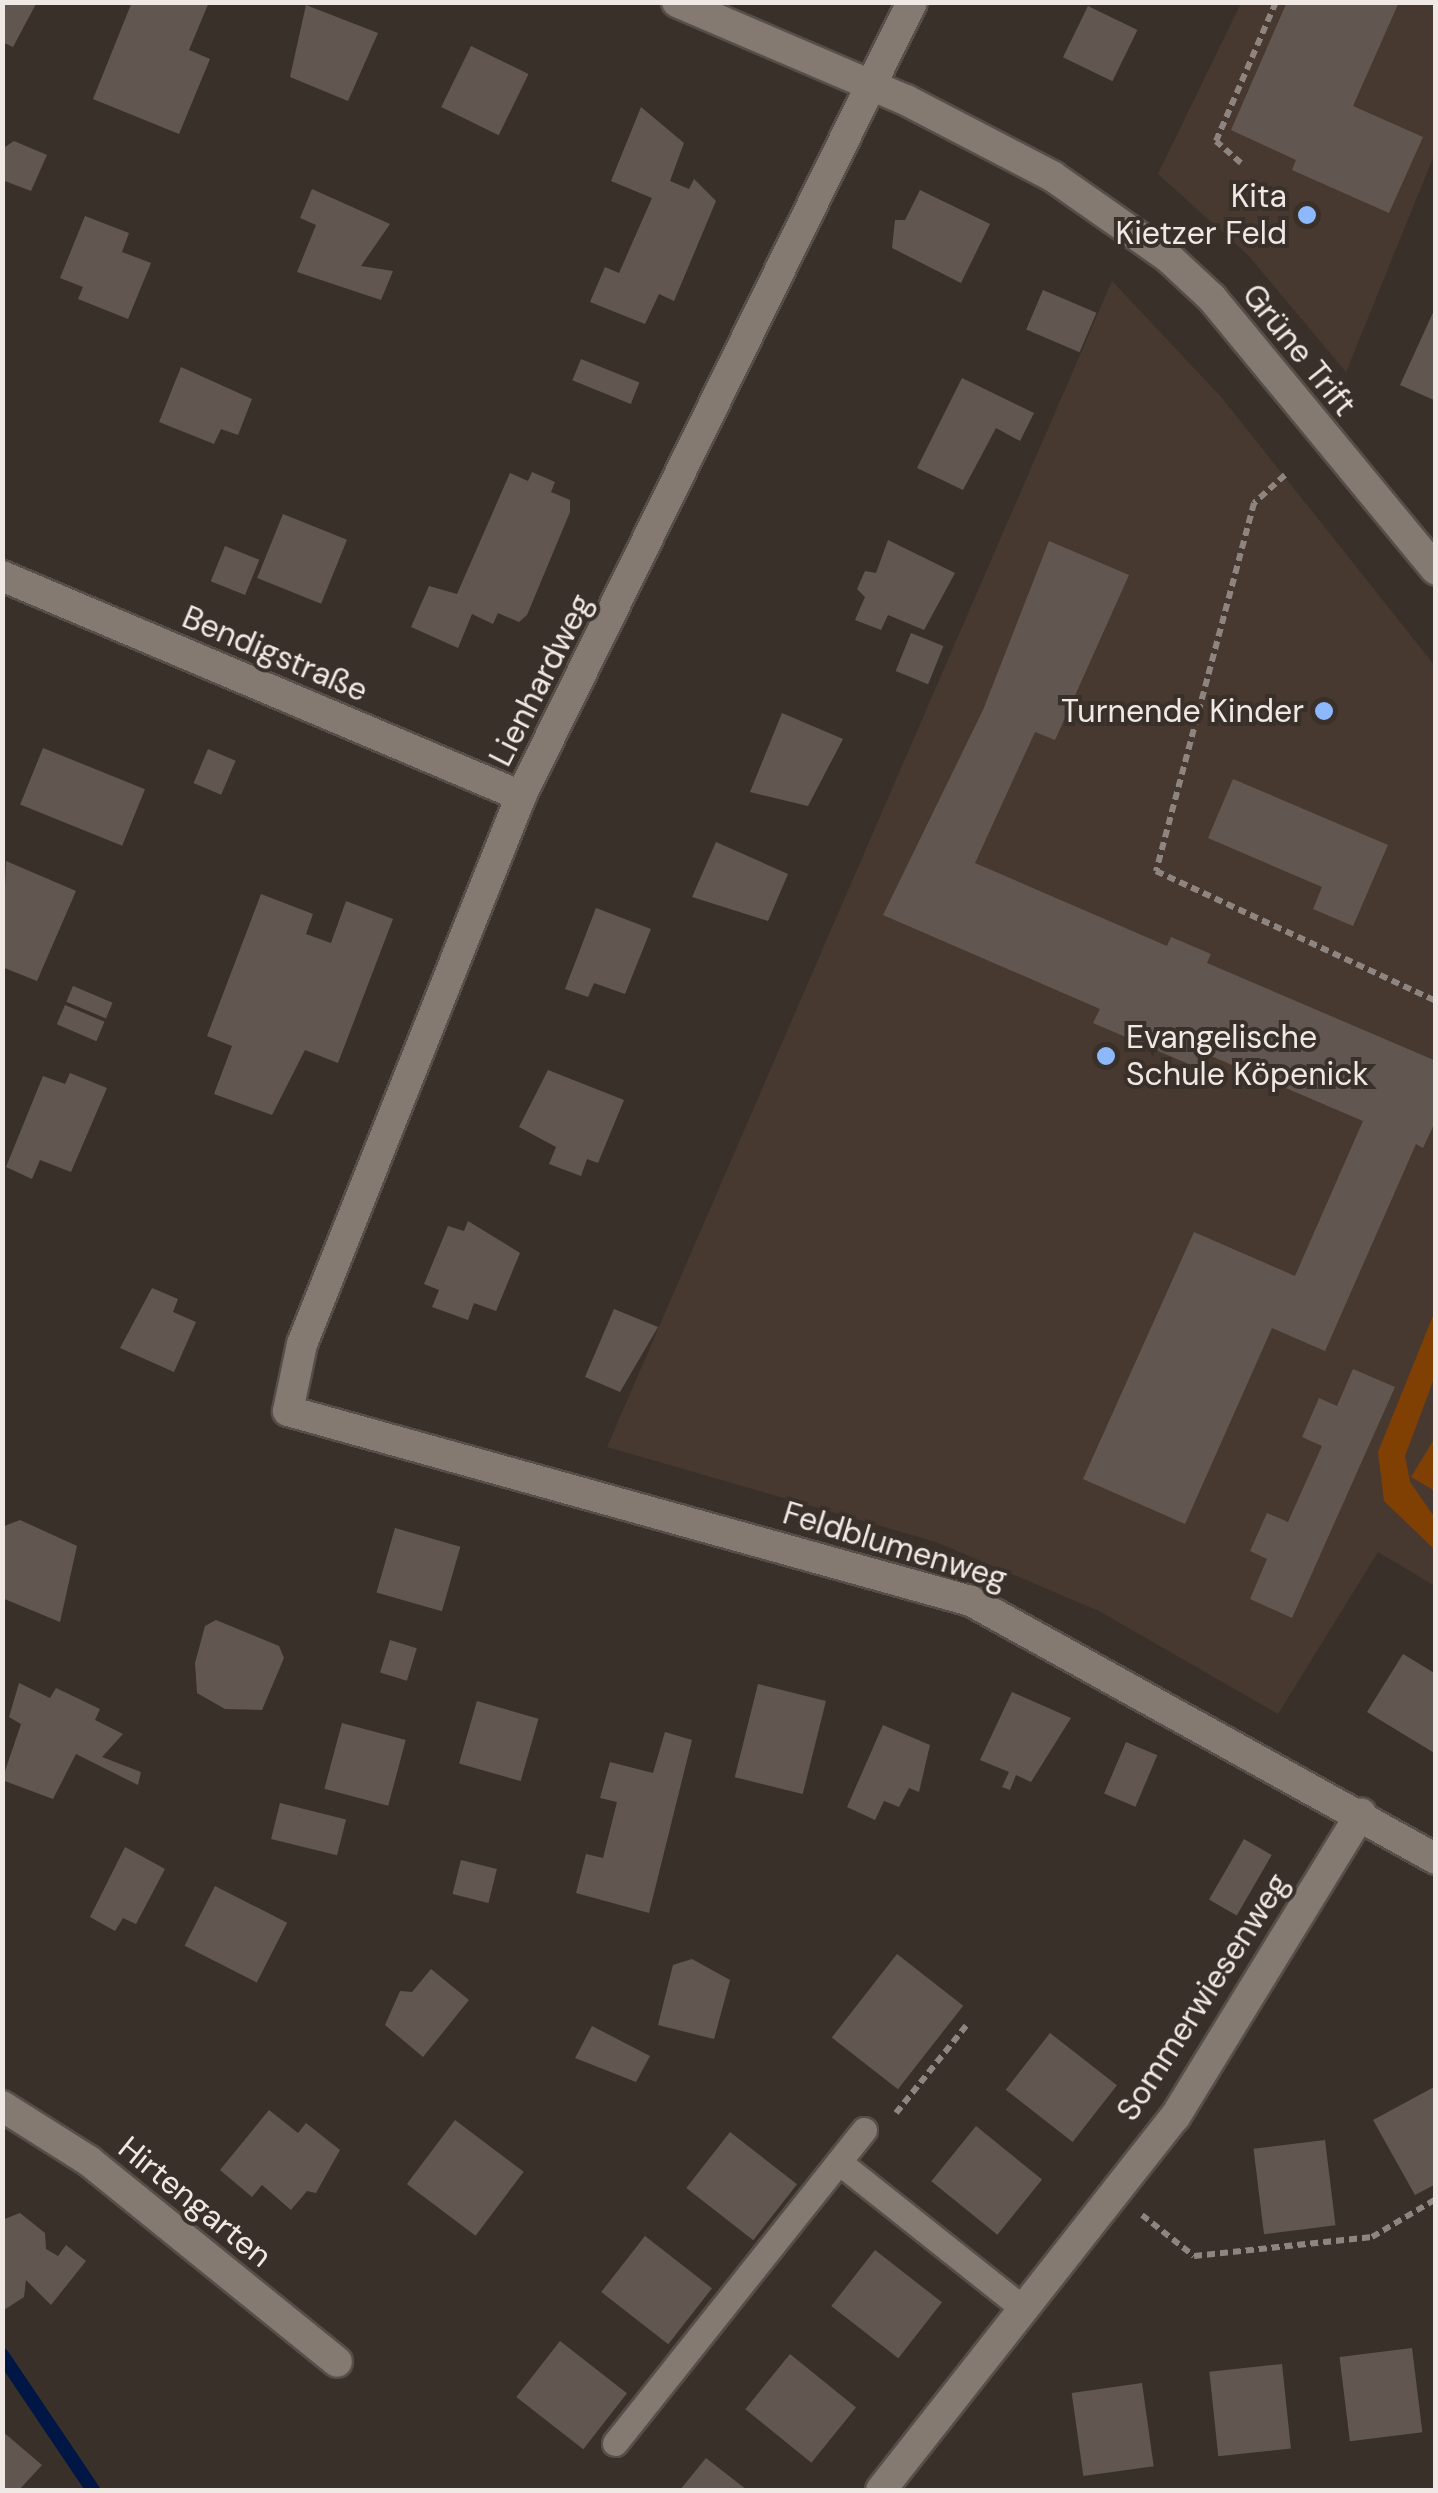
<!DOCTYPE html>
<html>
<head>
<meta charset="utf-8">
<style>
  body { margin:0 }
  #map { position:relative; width:1438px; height:2493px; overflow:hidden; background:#3a302a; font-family:"DM Sans",sans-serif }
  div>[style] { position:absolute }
  .built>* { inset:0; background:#47392f }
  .green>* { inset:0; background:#814003 }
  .stream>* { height:14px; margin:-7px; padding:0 7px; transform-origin:7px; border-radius:7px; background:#001644 }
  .building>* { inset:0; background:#625750; transform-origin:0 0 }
  .path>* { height:6px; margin-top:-3px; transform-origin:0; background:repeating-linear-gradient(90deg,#8e8580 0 8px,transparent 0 13px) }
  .roads { filter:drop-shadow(2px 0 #574e49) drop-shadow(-2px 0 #574e49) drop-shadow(0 2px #574e49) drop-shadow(0 -2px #574e49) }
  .lane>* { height:25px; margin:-12.5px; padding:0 12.5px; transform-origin:12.5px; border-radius:12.5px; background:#857a72 }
  .street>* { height:30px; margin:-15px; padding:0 15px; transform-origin:15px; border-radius:15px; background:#857a72 }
  .dots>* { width:28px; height:28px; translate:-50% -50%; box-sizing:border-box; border:5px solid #3a302a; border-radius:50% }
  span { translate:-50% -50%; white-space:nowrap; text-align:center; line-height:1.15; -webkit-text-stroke:8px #3a302a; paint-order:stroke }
  .poi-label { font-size:32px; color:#efe8e4 }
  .right { translate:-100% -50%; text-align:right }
  .left { translate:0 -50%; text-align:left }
  .street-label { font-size:32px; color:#efe8e4 }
  .frame { position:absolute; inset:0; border:5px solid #efe8e4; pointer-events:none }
</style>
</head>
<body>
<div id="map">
  <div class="built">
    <div style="clip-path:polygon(1241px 3px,1435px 3px,1435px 153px,1346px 372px,1248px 255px,1158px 174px)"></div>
    <div style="clip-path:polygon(1112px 281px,1222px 398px,1435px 666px,1435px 1586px,1378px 1552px,1278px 1714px,1099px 1611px,936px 1542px,607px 1447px)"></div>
  </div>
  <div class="green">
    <div style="clip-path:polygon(1435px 1311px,1435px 1376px,1405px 1456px,1410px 1482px,1435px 1518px,1435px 1550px,1384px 1501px,1378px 1452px)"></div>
    <div style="clip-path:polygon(1435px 1438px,1435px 1491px,1411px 1477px)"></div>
  </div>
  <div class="stream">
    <div style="left:2px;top:2355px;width:163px;rotate:56deg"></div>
  </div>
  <div class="building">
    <div style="clip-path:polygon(2px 2px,37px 2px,13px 47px,2px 42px)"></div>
    <div style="clip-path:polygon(132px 2px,209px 2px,189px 50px,210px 59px,179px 134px,93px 99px)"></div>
    <div style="clip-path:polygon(1287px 2px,1399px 2px,1353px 106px,1423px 137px,1389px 213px,1292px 170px,1296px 160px,1231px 130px)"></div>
    <div style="clip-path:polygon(306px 5px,378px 33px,348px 101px,290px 77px)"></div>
    <div style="left:1088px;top:6px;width:55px;height:57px;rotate:26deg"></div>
    <div style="left:471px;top:46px;width:64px;height:68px;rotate:26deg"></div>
    <div style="clip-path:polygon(641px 107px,684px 143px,670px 181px,689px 189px,694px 179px,716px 201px,674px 301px,659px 294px,645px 324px,590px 302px,605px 267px,619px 273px,652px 198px,611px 181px)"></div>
    <div style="clip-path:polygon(14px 141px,47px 155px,31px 191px,2px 180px,2px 149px)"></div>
    <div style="clip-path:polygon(312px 189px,390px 224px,361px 266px,393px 271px,381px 300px,297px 272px,316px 225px,300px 218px)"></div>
    <div style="clip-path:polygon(920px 190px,990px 224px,961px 283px,892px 248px,895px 220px,905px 220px)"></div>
    <div style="clip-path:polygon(85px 216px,129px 233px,122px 252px,151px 263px,128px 319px,78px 299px,83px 287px,60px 278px)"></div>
    <div style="left:1043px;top:290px;width:58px;height:43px;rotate:23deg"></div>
    <div style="clip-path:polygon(1436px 306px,1436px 401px,1400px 385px)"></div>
    <div style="left:581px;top:359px;width:63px;height:23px;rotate:22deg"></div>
    <div style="clip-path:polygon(181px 367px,252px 399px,238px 435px,221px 429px,214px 444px,159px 422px)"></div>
    <div style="clip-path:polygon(962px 378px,1034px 413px,1020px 441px,996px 428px,963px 490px,917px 468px)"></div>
    <div style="clip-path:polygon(532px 472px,555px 482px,551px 492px,570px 500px,570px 512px,527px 615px,519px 622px,498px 613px,493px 624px,472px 614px,458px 648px,411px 627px,429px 586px,457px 594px,510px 473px,528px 481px)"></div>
    <div style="left:283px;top:514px;width:69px;height:69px;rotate:22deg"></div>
    <div style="clip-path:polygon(888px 540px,955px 573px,924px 630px,888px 615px,881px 630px,855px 620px,865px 597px,857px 589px,865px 571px,876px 573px)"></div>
    <div style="clip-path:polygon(1049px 541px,1129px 575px,1055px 740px,1035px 732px,975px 863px,1167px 946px,1171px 937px,1211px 954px,1207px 963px,1436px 1061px,1436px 1120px,1423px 1148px,1416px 1144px,1325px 1351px,1272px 1328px,1185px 1524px,1083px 1479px,1194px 1232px,1295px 1276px,1363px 1121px,1204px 1053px,1198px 1068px,1093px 1023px,1100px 1009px,883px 915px,983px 710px)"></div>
    <div style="left:225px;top:546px;width:37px;height:38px;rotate:22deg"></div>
    <div style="left:911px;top:633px;width:35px;height:41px;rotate:22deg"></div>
    <div style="clip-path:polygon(782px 713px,843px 739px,808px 806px,750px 792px)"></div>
    <div style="left:43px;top:748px;width:110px;height:61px;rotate:22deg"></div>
    <div style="left:208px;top:749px;width:30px;height:37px;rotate:23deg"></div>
    <div style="clip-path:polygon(1233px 779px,1388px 845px,1353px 926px,1313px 909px,1322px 887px,1208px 838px)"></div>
    <div style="clip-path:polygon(716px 842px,788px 874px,768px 921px,692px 897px)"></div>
    <div style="clip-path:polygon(6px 861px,76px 891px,37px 981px,2px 967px)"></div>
    <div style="clip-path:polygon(261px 894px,313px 914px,306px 934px,331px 943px,346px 901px,393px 919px,338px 1063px,305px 1050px,272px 1115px,214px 1094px,232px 1046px,207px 1036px)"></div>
    <div style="clip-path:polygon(596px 908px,651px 929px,625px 994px,594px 983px,588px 997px,565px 989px)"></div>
    <div style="left:73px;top:986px;width:43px;height:17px;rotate:23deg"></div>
    <div style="left:65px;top:1005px;width:43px;height:21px;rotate:23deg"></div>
    <div style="clip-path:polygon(548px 1070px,624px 1100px,598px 1163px,587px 1159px,581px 1176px,549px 1164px,556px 1147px,519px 1127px)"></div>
    <div style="clip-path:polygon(70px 1073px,107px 1088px,71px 1172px,40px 1160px,32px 1179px,6px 1167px,43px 1076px,65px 1084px)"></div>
    <div style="clip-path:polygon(468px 1221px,520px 1253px,496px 1311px,474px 1303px,468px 1320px,432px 1307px,439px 1290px,424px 1284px,448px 1226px,464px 1231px)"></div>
    <div style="clip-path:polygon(152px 1288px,178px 1299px,173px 1312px,196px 1322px,174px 1372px,120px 1348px)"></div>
    <div style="clip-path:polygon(614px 1309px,658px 1327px,620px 1392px,585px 1377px)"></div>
    <div style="clip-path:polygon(1353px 1369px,1395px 1387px,1292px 1618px,1250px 1599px,1267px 1559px,1250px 1551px,1267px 1513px,1288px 1522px,1322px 1446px,1302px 1437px,1319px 1398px,1337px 1406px)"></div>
    <div style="clip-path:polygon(20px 1520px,77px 1546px,60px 1622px,2px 1598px,2px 1527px)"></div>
    <div style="left:395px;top:1528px;width:68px;height:67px;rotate:16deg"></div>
    <div style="clip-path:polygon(216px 1620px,279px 1646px,284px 1658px,262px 1710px,225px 1709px,197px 1693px,195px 1663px,205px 1626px)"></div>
    <div style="left:390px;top:1640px;width:28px;height:34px;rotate:17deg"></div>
    <div style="clip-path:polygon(1403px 1654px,1436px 1674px,1436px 1754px,1367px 1712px)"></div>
    <div style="clip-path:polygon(19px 1683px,50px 1698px,56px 1688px,100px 1709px,95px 1720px,123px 1734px,102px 1757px,141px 1772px,138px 1785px,76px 1754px,53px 1799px,2px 1780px,21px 1724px,9px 1717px)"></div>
    <div style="left:758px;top:1684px;width:70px;height:96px;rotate:14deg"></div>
    <div style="clip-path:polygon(1012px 1692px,1071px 1718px,1031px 1782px,1016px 1775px,1010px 1790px,1002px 1787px,1009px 1772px,980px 1760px)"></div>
    <div style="left:477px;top:1701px;width:64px;height:65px;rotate:16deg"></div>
    <div style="left:342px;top:1723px;width:66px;height:68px;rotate:15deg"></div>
    <div style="clip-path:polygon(883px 1725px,930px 1745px,919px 1792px,909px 1788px,899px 1807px,884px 1801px,875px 1820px,847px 1807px)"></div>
    <div style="clip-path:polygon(665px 1732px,692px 1740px,649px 1913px,576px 1893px,586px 1854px,603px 1858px,617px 1802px,600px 1798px,610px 1762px,653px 1773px)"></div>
    <div style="left:1126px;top:1742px;width:34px;height:56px;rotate:23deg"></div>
    <div style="left:280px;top:1803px;width:68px;height:37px;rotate:14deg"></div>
    <div style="left:1244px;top:1839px;width:32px;height:70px;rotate:30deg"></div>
    <div style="clip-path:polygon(125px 1847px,165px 1869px,136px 1924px,123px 1918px,115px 1931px,90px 1917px)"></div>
    <div style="left:461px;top:1860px;width:37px;height:35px;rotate:14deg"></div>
    <div style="left:215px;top:1886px;width:81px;height:67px;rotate:27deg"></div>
    <div style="left:897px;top:1954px;width:84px;height:106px;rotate:38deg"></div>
    <div style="clip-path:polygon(692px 1959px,730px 1980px,714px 2039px,658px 2025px,673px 1965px)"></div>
    <div style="clip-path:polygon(431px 1969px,469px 2000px,423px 2057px,385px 2025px,400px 1991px,412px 1992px)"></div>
    <div style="clip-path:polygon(592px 2026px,650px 2056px,636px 2082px,575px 2058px)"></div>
    <div style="left:1050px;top:2033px;width:85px;height:72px;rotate:38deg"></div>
    <div style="clip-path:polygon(1436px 2086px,1436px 2184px,1415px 2195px,1373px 2120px)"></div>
    <div style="clip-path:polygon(269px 2110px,298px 2133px,306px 2123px,340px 2150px,316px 2193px,307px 2191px,291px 2210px,262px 2185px,252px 2197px,220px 2170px)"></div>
    <div style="left:455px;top:2120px;width:86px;height:80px;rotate:37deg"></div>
    <div style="left:976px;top:2126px;width:85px;height:71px;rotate:39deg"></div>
    <div style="left:730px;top:2132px;width:85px;height:71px;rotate:38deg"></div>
    <div style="left:1325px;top:2140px;width:86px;height:72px;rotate:83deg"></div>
    <div style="clip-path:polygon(20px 2213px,45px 2233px,46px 2249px,58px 2256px,66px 2245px,86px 2261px,51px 2305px,26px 2280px,24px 2297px,4px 2310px,2px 2220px)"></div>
    <div style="left:645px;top:2236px;width:85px;height:71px;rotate:38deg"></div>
    <div style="left:875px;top:2250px;width:85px;height:71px;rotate:38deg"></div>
    <div style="left:560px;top:2341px;width:85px;height:71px;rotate:38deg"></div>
    <div style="left:1412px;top:2348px;width:85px;height:73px;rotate:83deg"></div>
    <div style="left:790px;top:2354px;width:85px;height:71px;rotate:39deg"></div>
    <div style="left:1282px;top:2364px;width:85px;height:73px;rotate:84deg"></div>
    <div style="left:1142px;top:2383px;width:84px;height:71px;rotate:82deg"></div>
    <div style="clip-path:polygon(2px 2431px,42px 2465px,19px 2490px,2px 2490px)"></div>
    <div style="clip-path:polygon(706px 2458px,747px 2490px,680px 2490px)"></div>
  </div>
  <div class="path">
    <div style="left:1241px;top:163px;width:33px;rotate:-139deg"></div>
    <div style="left:1216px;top:141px;width:151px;rotate:-66.7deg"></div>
    <div style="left:1285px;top:475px;width:42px;rotate:137.9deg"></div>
    <div style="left:1254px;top:503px;width:381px;rotate:104.9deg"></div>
    <div style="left:1156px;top:871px;width:309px;rotate:24.9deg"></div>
    <div style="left:896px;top:2113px;width:112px;rotate:-51.2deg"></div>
    <div style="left:1142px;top:2215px;width:66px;rotate:38.3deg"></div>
    <div style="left:1194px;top:2256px;width:179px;rotate:-6.1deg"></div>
    <div style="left:1372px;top:2237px;width:74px;rotate:-30.7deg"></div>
  </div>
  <div class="roads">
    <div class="lane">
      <div style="left:839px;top:2162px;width:233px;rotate:38.5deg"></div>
      <div style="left:615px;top:2443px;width:400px;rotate:-51.5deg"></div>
    </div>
    <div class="street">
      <div style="left:677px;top:2px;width:249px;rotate:23.2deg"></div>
      <div style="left:906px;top:100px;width:165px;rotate:27.5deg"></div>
      <div style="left:1052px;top:176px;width:143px;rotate:35deg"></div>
      <div style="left:1169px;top:258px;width:59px;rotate:42.9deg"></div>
      <div style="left:1212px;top:298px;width:352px;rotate:50.5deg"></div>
      <div style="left:912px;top:2px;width:885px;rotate:116.22deg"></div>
      <div style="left:521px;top:796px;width:590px;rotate:111.78deg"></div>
      <div style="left:302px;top:1344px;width:68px;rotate:101.8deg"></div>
      <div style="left:288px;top:1411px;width:709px;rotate:15.55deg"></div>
      <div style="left:971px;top:1601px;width:532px;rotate:29.02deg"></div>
      <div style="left:2px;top:576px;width:564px;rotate:22.97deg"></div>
      <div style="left:2px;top:2106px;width:103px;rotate:32.3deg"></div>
      <div style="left:89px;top:2161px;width:319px;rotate:39deg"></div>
      <div style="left:881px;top:2490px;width:475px;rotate:-51.8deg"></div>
      <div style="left:1175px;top:2117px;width:356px;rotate:-58.5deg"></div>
    </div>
  </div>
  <div class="dots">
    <div style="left:1307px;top:215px;background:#8db9fc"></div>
    <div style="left:1324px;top:711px;background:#8db9fc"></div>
    <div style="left:1106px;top:1056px;background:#8db9fc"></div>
  </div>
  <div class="poi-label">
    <span class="right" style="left:1287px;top:215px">Kita<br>Kietzer Feld</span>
    <span class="right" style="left:1304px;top:711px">Turnende Kinder</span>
    <span class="left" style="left:1126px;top:1056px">Evangelische<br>Schule Köpenick</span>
  </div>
  <div class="street-label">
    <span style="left:1299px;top:350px;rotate:51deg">Grüne Trift</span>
    <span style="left:275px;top:654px;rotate:23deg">Bendigstraße</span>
    <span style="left:541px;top:680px;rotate:-63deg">Lienhardweg</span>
    <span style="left:895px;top:1546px;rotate:17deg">Feldblumenweg</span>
    <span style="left:1203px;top:1997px;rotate:-57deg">Sommerwiesenweg</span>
    <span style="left:195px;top:2202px;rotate:39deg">Hirtengarten</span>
  </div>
  <div class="frame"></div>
</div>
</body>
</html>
